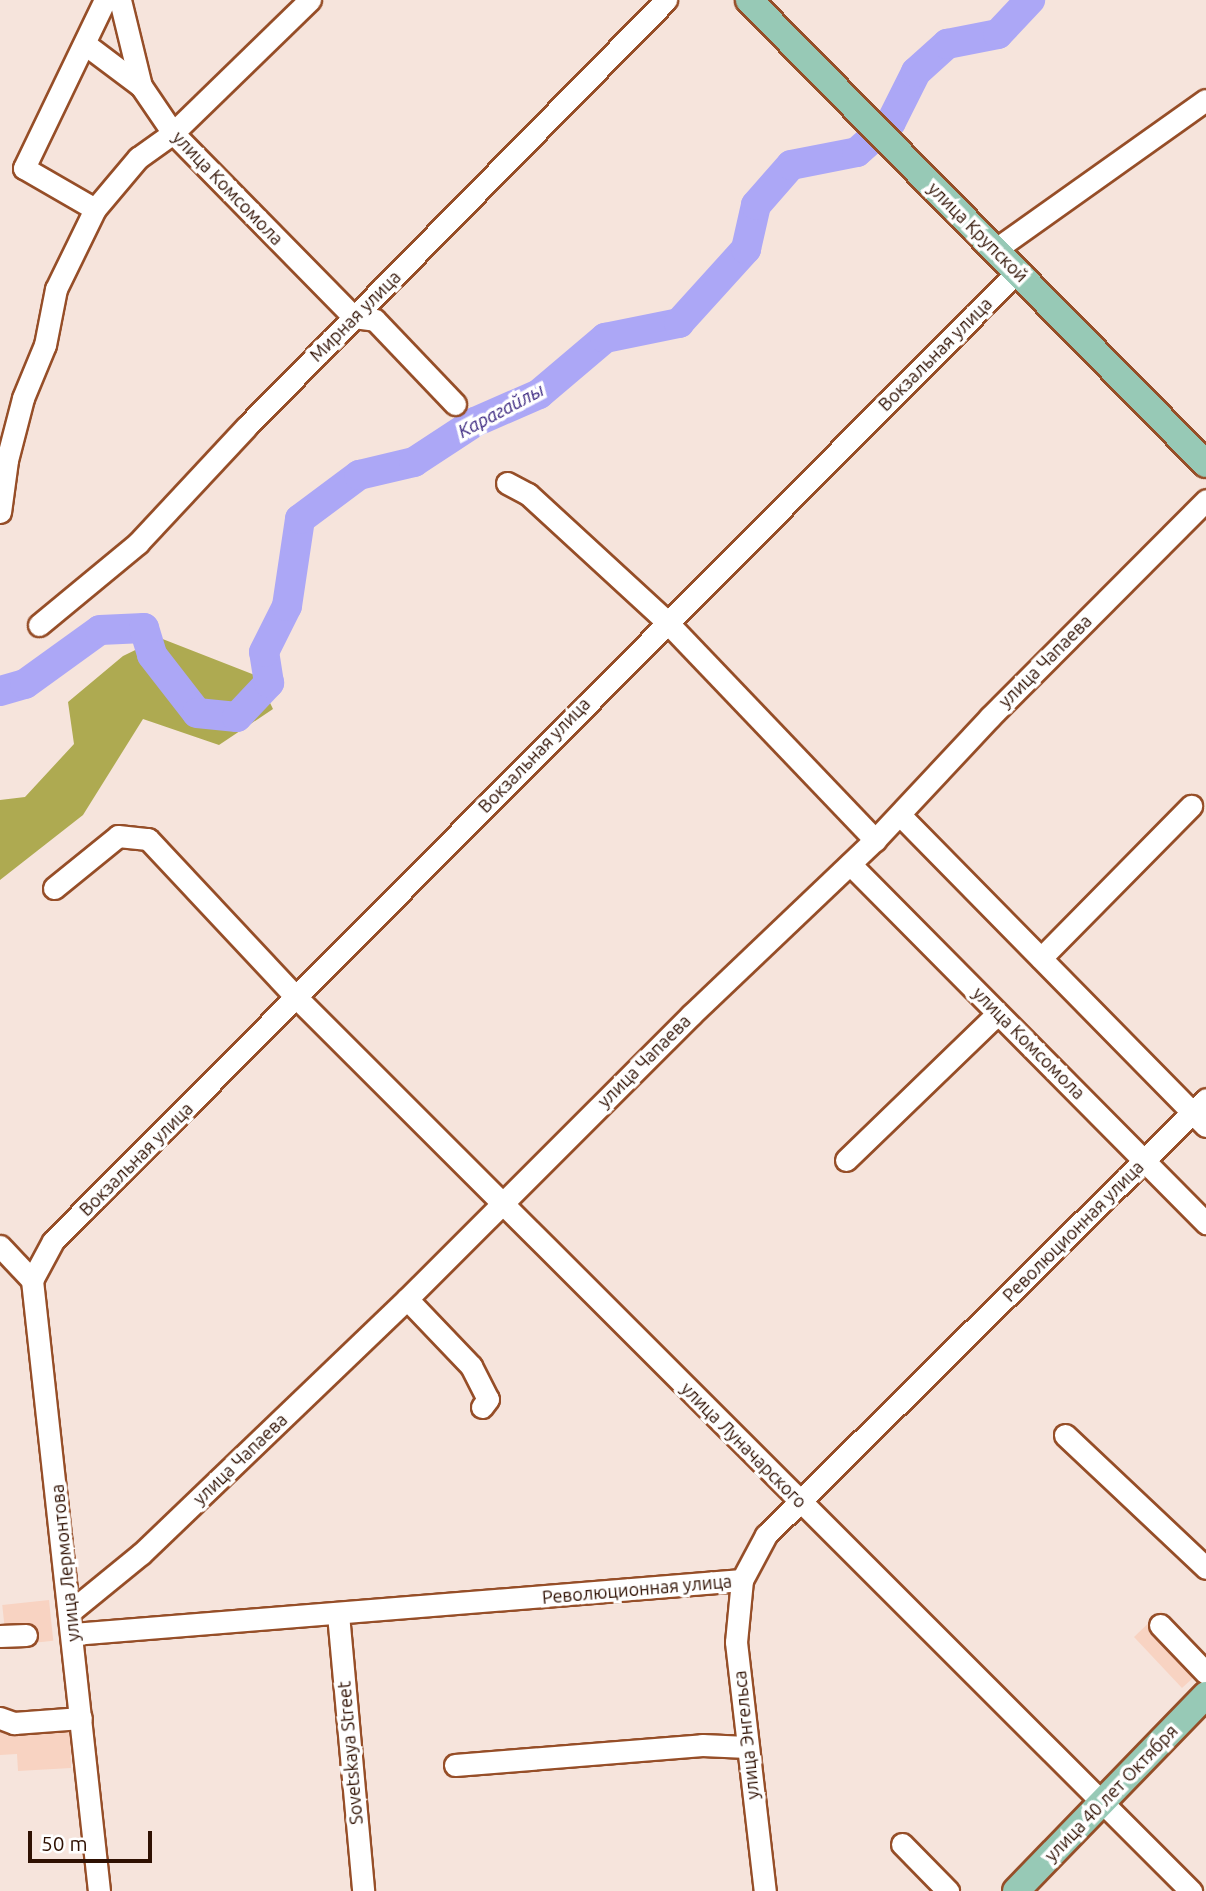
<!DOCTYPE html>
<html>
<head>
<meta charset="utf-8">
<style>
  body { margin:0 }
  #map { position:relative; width:1206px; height:1891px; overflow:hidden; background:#f6e4dc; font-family:Ubuntu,sans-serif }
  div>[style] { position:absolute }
  .built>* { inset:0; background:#f8d3c2; transform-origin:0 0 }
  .forest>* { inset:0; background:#aeaa51 }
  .river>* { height:30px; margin:-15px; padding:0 15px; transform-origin:15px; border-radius:15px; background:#aca7f6 }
  .roads { filter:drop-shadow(2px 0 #964e28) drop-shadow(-2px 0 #964e28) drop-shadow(0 2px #964e28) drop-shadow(0 -2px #964e28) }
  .minor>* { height:21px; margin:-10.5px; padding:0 10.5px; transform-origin:10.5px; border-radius:10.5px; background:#fff }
  .major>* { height:26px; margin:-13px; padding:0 13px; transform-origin:13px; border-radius:13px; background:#97c9b6 }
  span { translate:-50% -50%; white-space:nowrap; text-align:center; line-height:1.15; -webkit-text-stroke:7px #fff; paint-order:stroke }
  .street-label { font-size:18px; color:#2f1103 }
  .water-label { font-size:19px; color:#39257e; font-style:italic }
  .scale { position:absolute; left:28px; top:1831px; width:124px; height:32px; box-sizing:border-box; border:4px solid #2f1103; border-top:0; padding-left:9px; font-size:21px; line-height:24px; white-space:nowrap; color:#2f1103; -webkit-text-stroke:5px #fff; paint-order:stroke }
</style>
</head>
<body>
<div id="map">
  <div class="built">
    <div style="left:49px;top:1600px;width:41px;height:47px;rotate:84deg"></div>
    <div style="clip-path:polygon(1161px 1611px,1206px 1659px,1206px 1666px,1182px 1688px,1134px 1637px)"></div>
    <div style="clip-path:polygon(0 1713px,70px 1714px,71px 1768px,18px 1771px,17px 1754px,0 1755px)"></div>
  </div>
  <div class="forest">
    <div style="clip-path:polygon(160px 638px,257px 676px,273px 709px,219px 745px,143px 719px,83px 815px,0 880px,0 800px,25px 797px,74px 744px,68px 702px,123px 656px)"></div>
  </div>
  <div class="river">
    <div style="left:0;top:691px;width:26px;rotate:-16deg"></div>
    <div style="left:25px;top:684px;width:92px;rotate:-35.8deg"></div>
    <div style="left:100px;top:630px;width:44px;rotate:-2.6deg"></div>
    <div style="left:144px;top:628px;width:28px;rotate:73deg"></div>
    <div style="left:152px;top:655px;width:73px;rotate:52.2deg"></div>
    <div style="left:197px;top:713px;width:40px;rotate:5.7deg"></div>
    <div style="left:237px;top:717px;width:47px;rotate:-46.7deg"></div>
    <div style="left:269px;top:683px;width:31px;rotate:-99deg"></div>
    <div style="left:264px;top:652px;width:51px;rotate:-63.4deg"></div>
    <div style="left:287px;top:606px;width:88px;rotate:-81.5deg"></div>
    <div style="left:300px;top:519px;width:74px;rotate:-36.7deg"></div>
    <div style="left:359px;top:475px;width:57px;rotate:-13.3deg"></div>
    <div style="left:414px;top:462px;width:73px;rotate:-33.3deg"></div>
    <div style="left:475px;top:422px;width:70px;rotate:-23.6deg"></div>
    <div style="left:539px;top:394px;width:87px;rotate:-40.3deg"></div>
    <div style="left:605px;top:338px;width:76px;rotate:-11.5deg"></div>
    <div style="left:679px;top:323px;width:100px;rotate:-47.8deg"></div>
    <div style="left:746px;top:249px;width:45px;rotate:-77.2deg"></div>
    <div style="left:756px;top:205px;width:53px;rotate:-48.8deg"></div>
    <div style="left:791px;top:165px;width:67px;rotate:-11.1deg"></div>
    <div style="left:857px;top:152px;width:45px;rotate:-41.4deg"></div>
    <div style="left:891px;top:122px;width:56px;rotate:-63.4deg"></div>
    <div style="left:916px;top:72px;width:42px;rotate:-42.1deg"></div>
    <div style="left:947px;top:44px;width:52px;rotate:-11.1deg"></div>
    <div style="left:998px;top:34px;width:47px;rotate:-46.7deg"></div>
  </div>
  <div class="roads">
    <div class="minor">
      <div style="left:120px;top:0;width:89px;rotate:76.3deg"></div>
      <div style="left:141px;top:86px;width:57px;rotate:55.8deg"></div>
      <div style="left:173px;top:133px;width:258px;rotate:45.5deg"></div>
      <div style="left:354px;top:317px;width:21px;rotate:8deg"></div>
      <div style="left:375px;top:320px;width:116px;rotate:46.4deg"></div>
      <div style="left:85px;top:44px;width:70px;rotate:36.9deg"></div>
      <div style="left:95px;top:209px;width:82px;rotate:-150deg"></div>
      <div style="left:24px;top:168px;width:187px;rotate:-64.3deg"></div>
      <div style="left:996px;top:249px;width:257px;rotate:-35.4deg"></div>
      <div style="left:507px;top:483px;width:24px;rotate:28deg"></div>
      <div style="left:528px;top:494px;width:188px;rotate:42.6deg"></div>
      <div style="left:666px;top:621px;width:303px;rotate:46.3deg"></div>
      <div style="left:0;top:512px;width:52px;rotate:-82.3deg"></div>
      <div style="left:7px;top:460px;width:64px;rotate:-75.5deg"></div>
      <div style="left:23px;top:398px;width:57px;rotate:-67.5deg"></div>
      <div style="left:45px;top:345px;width:57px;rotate:-78.9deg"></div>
      <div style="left:56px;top:289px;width:89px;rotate:-64deg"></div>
      <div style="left:95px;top:209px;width:67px;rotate:-49.9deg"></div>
      <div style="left:138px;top:158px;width:43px;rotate:-35.5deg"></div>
      <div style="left:173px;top:133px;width:191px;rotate:-44.2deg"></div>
      <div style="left:39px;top:625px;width:129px;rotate:-39.6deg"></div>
      <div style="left:138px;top:543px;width:158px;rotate:-47deg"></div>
      <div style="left:246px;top:427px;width:599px;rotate:-45.47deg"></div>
      <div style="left:900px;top:815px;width:436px;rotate:45.5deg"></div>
      <div style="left:850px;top:864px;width:506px;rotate:45.24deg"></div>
      <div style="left:54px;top:888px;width:82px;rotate:-39.1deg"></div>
      <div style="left:118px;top:836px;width:30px;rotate:6deg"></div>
      <div style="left:148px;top:839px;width:218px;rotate:46.9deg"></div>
      <div style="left:297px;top:998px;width:1264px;rotate:44.97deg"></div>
      <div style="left:1041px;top:958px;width:214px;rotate:-45.4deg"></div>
      <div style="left:846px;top:1160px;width:211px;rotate:-44deg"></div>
      <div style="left:0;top:1246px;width:47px;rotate:46.7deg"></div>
      <div style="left:407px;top:1299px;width:93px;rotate:46.3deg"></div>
      <div style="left:471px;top:1366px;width:37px;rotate:63deg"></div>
      <div style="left:488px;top:1399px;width:10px;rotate:127deg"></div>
      <div style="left:1065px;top:1435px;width:194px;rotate:43.3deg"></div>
      <div style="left:742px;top:1580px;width:62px;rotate:95.5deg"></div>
      <div style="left:736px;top:1642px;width:251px;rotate:83.4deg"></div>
      <div style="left:71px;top:1611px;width:90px;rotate:-39.2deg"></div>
      <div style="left:141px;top:1554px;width:368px;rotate:-43.8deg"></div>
      <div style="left:407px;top:1299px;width:402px;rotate:-45deg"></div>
      <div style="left:691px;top:1015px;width:254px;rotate:-43.6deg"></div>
      <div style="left:875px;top:840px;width:168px;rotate:-46.9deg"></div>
      <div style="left:990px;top:717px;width:306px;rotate:-45.1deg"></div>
      <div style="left:338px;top:1614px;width:278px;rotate:84.8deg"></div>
      <div style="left:1160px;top:1625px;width:66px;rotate:46.2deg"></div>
      <div style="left:73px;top:1634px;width:671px;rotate:-4.61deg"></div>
      <div style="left:742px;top:1580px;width:51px;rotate:-61.9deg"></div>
      <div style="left:766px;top:1535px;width:619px;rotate:-44.74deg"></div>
      <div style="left:0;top:1636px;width:26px;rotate:-2deg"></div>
      <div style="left:0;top:1718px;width:15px;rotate:20deg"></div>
      <div style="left:14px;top:1723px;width:67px;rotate:-4.3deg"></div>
      <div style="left:455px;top:1765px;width:248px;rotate:-4.6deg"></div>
      <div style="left:702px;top:1745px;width:45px;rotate:2.5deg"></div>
      <div style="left:902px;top:1844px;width:66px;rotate:45.6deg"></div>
      <div style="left:99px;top:1891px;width:615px;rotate:-96.26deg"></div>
      <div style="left:32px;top:1280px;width:44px;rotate:-61.7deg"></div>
      <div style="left:53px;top:1241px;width:1367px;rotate:-45.15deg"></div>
    </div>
    <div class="major">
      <div style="left:749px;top:0;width:651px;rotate:45.44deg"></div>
      <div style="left:1016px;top:1891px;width:273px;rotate:-45.9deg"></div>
    </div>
  </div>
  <div class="street-label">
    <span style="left:228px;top:188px;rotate:46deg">улица Комсомола</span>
    <span style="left:978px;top:232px;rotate:45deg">улица Крупской</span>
    <span style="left:355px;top:316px;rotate:-45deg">Мирная улица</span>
    <span style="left:935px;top:354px;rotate:-45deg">Вокзальная улица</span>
    <span style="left:1045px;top:661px;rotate:-45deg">улица Чапаева</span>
    <span style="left:534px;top:755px;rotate:-46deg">Вокзальная улица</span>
    <span style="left:1029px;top:1043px;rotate:45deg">улица Комсомола</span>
    <span style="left:644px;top:1061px;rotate:-45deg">улица Чапаева</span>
    <span style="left:136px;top:1159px;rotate:-45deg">Вокзальная улица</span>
    <span style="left:1073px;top:1231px;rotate:-45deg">Революционная улица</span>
    <span style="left:744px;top:1445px;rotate:45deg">улица Луначарского</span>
    <span style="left:240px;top:1459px;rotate:-44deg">улица Чапаева</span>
    <span style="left:65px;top:1563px;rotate:-96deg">улица Лермонтова</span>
    <span style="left:637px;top:1589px;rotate:-5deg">Революционная улица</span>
    <span style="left:746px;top:1735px;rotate:-96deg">улица Энгельса</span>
    <span style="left:350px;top:1753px;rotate:-95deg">Sovetskaya Street</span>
    <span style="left:1111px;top:1793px;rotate:-46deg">улица 40 лет Октября</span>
  </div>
  <div class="water-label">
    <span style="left:501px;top:411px;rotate:-28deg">Карагайлы</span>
  </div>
  <div class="scale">50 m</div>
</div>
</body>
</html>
